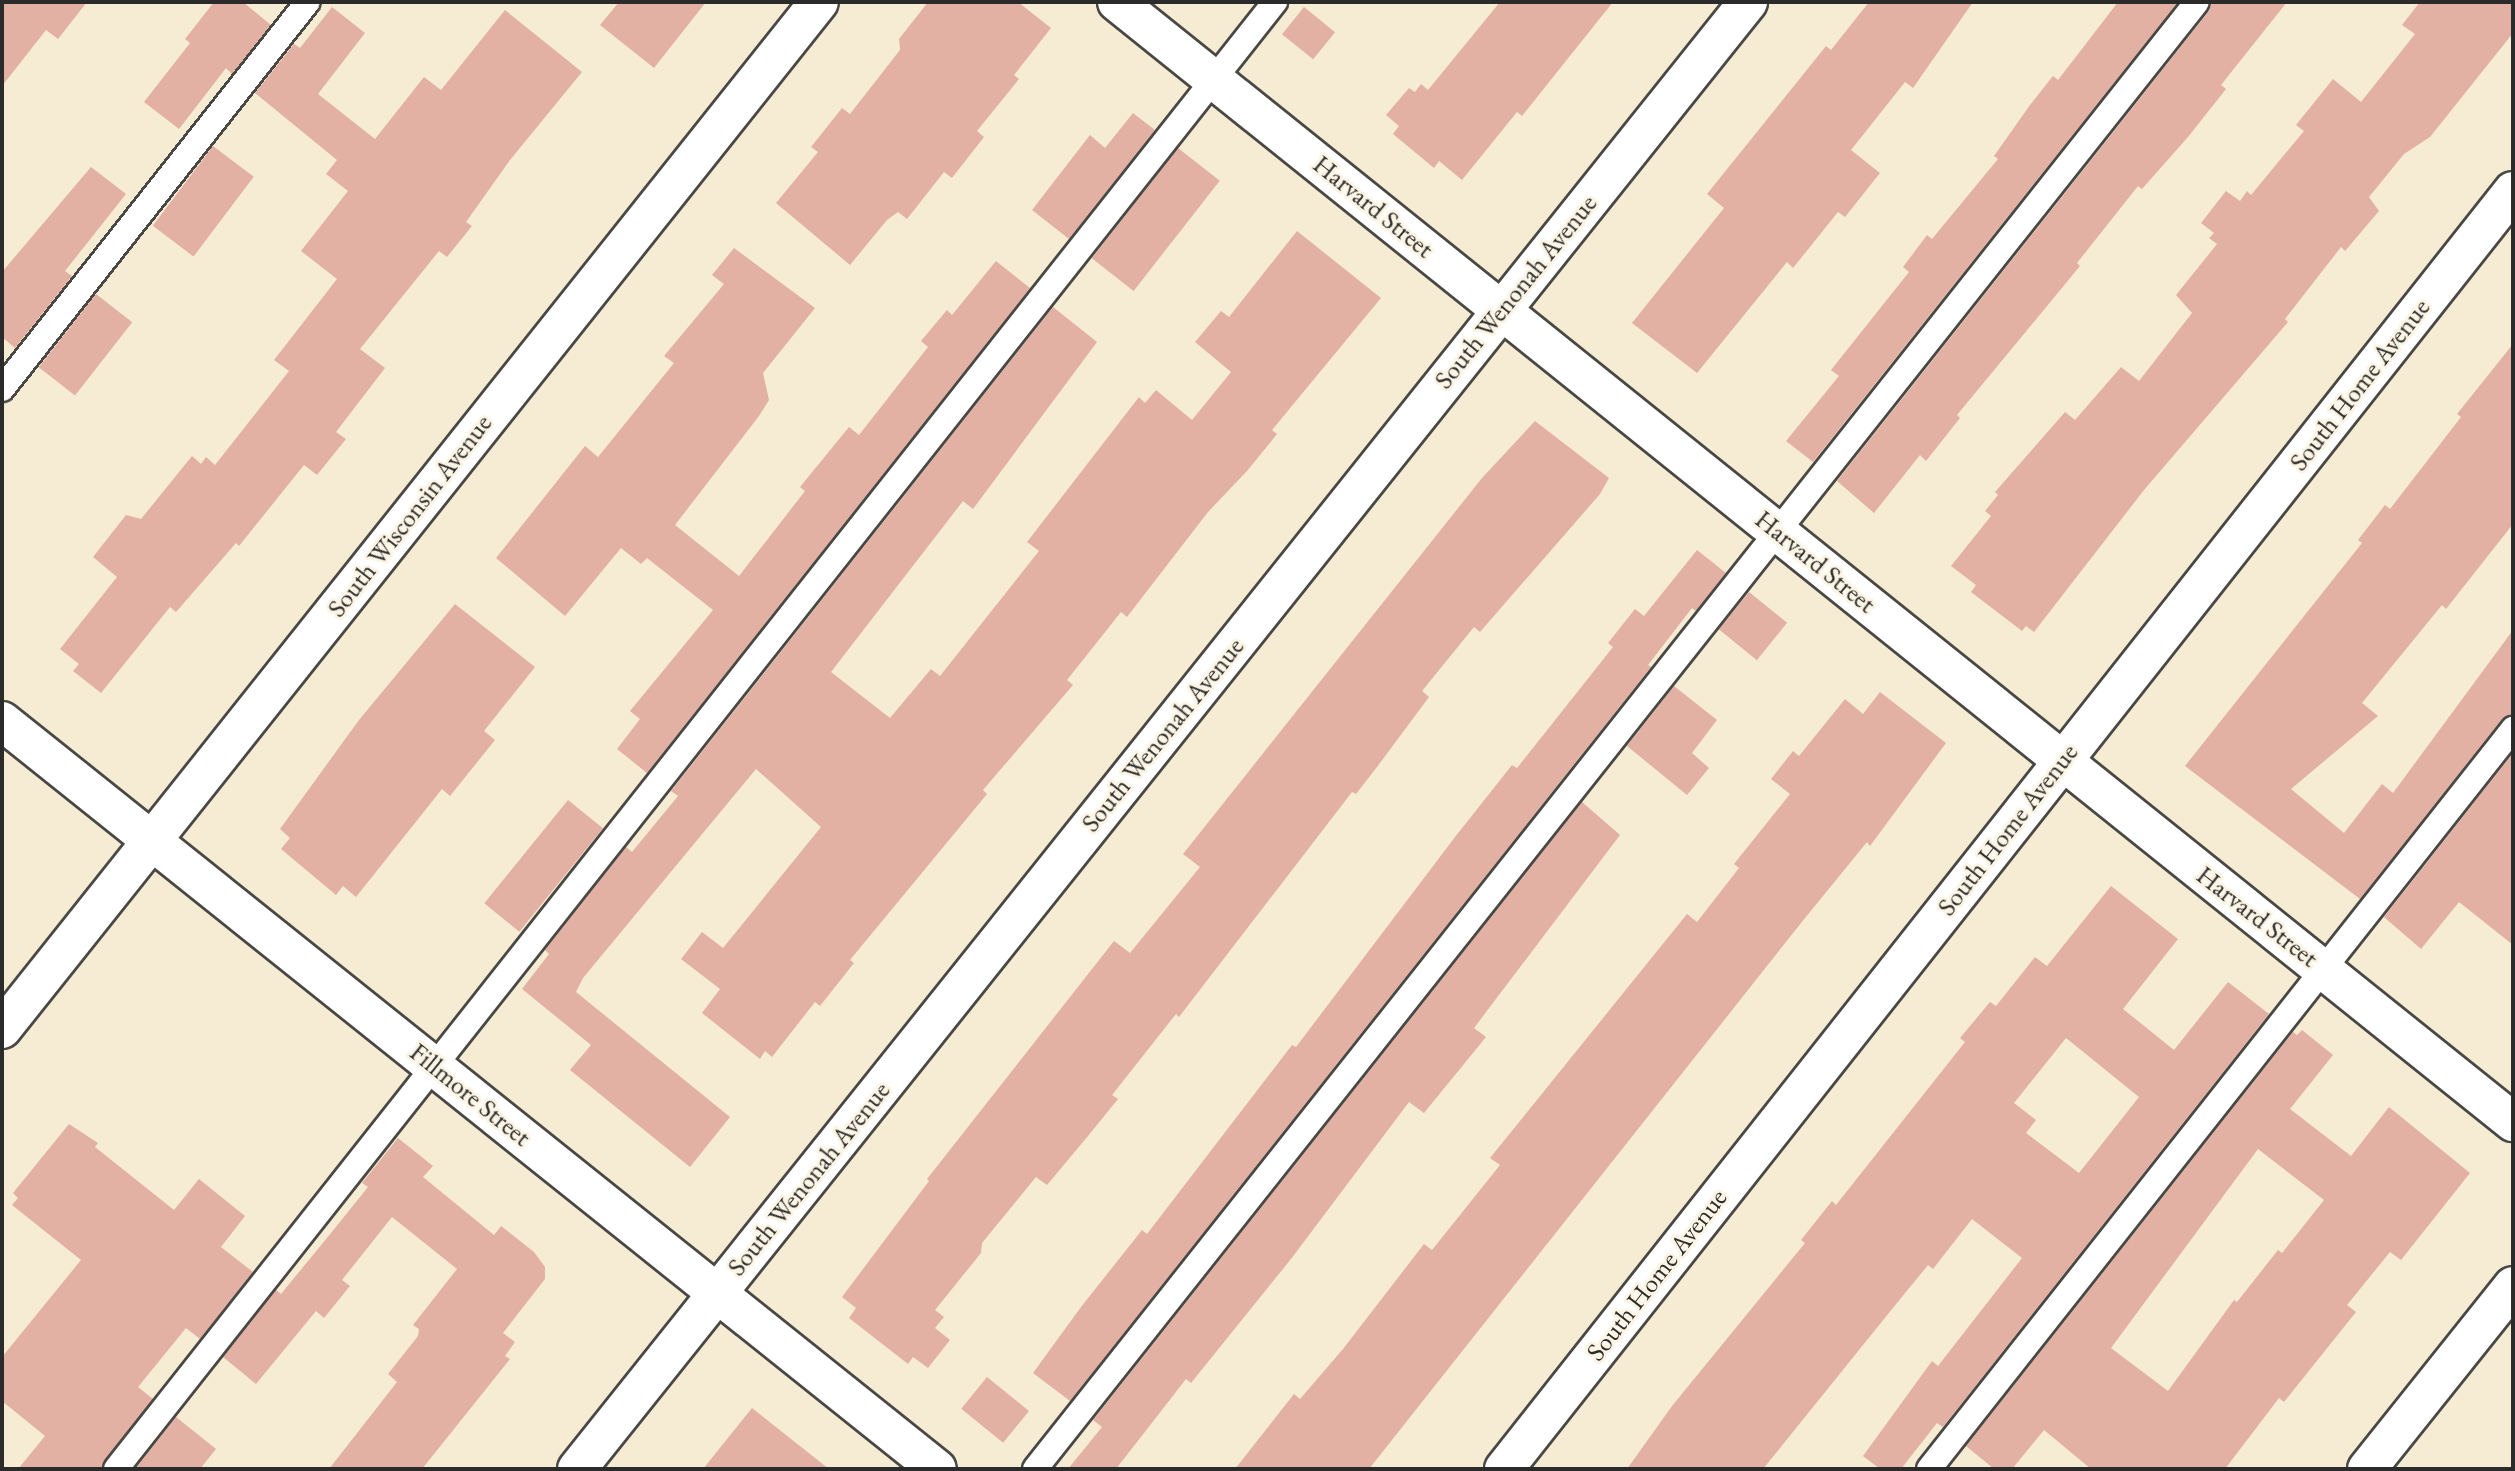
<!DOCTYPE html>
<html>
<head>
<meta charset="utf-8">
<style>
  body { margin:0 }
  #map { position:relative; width:2515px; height:1471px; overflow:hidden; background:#f6ebd3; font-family:"EB Garamond",serif }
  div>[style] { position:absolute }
  .building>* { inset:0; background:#e3b1a4; transform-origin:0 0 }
  .roads { filter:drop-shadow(2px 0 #494844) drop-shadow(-2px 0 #494844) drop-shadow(0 2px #494844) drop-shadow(0 -2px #494844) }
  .lane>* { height:24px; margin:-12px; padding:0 12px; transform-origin:12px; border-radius:12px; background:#fff }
  .street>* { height:38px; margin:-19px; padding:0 19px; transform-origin:19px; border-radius:19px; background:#fff }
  span { translate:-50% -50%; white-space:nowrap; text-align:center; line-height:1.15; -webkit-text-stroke:6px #fcf5e5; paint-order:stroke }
  .street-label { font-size:26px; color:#2b2b2b }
  .frame { position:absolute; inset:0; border:4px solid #2b2b2b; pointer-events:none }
</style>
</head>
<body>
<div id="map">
  <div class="building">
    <div style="clip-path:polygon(2px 2px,87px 2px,58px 39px,46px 30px,2px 86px)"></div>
    <div style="clip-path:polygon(214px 2px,243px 2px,271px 25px,232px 74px,226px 68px,179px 129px,144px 102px,190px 43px,185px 39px)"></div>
    <div style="clip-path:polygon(619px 2px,706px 2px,654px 68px,600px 25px)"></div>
    <div style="clip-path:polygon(928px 2px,1018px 2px,1051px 28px,1014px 75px,1019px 79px,977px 131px,984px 137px,952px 178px,944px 172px,907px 219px,898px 212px,887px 220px,850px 265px,776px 203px,818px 152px,811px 147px,842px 108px,850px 114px,900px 50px,899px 39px)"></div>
    <div style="clip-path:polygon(1500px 2px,1613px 2px,1522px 116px,1517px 112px,1462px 180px,1439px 161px,1434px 168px,1393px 134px,1399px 126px,1386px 115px,1409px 88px,1415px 92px,1421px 84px,1428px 90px)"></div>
    <div style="clip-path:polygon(1869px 2px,1973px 2px,1913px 88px,1905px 82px,1851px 150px,1880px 173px,1845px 217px,1838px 212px,1793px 268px,1787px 262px,1697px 373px,1632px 323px,1724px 208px,1707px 194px,1826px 46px,1831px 50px)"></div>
    <div style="clip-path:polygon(2118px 2px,2178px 2px,1813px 462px,1786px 441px,1839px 376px,1831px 370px,1909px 272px,1903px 267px,1927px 235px,1932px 239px,1998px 159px,1994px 156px,2030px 105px,2053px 76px,2058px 80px)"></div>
    <div style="clip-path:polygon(2212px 2px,2287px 2px,2221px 85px,2226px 89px,2188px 137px,2142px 189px,2138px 186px,2077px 263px,2080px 266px,1957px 415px,1960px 418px,1926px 461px,1920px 455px,1874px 513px,1837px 481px,2209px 11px)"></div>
    <div style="clip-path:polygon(2420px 2px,2513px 2px,2513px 33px,2430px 137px,2404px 154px,2369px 197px,2379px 211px,2345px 251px,2341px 247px,2285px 319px,2288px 322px,2144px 490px,2034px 632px,2026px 626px,2022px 631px,1971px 592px,1976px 585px,1951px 566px,1991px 516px,1985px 511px,1998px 495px,1995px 492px,2065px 412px,2075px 420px,2121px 367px,2139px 381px,2192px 313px,2176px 295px,2217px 244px,2209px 238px,2214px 233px,2201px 223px,2226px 191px,2240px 201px,2247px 191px,2251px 195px,2304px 131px,2296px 125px,2333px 79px,2361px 102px,2415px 34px,2402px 25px)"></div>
    <div style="clip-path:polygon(332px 7px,365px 33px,318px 94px,375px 139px,424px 77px,441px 90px,505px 10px,582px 72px,510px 160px,466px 222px,472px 226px,447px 257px,439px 251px,360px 349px,385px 368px,336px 432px,346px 439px,317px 475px,304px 465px,239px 546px,236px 543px,176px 612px,170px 607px,101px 693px,73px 671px,79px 664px,60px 649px,117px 577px,93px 557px,126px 515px,141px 519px,192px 456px,201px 464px,206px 457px,215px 465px,289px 371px,274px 360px,337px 279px,301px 251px,348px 191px,326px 174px,337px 160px,255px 93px,294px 44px,300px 48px)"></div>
    <div style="left:1304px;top:7px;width:40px;height:35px;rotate:39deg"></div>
    <div style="clip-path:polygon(1133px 113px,1155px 130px,1069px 239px,1032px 210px,1090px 135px,1105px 148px)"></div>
    <div style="left:213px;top:146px;width:51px;height:100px;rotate:37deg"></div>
    <div style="left:1178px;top:148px;width:53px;height:140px;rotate:38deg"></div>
    <div style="clip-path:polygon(91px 167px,126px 194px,65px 271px,72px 276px,15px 348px,2px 337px,2px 272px)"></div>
    <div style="clip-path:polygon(1297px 231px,1381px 298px,1272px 430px,1277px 434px,1247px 471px,1208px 512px,1127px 617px,1121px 612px,1067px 680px,1073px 685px,983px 790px,987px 794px,850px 960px,854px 963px,820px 1006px,815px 1002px,772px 1057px,765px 1051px,760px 1059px,702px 1013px,720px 989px,681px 959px,702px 932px,723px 948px,821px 827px,756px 769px,583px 978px,576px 992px,730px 1117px,690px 1167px,570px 1070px,591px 1045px,522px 989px,549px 954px,545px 950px,626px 847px,632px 852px,678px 796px,671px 791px,1053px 307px,1097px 342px,973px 509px,963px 501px,831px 672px,890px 718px,931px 669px,940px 676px,1039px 551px,1027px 542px,1139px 397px,1145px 403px,1156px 390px,1192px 420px,1231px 372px,1195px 342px,1221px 311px,1229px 317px)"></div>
    <div style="clip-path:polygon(734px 248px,815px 308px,763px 373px,769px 400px,759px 416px,675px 525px,739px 576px,805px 491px,800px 487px,849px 427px,859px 435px,928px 347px,921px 341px,947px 310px,952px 315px,996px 261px,1030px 288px,647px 773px,617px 749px,640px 719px,630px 711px,713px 610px,647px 558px,641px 564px,621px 548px,565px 616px,496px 558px,585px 446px,598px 457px,674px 363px,664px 356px,724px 284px,712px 275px)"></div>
    <div style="left:96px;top:294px;width:46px;height:93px;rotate:38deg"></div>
    <div style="clip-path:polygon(2513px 344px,2513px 524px,2446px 609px,2442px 605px,2362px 703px,2378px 716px,2291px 789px,2344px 833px,2382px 784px,2393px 793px,2513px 630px,2513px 714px,2501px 720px,2360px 899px,2185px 766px,2362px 543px,2358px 540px,2385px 505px,2390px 509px,2461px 417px,2457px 414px)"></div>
    <div style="clip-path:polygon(1535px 421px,1609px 478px,1600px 494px,1480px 632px,1474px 627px,1422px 691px,1429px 697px,1377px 767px,1356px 794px,1352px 792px,1179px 1017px,1176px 1014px,1112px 1095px,1118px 1099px,1088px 1136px,1047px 1185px,1036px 1177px,982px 1243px,981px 1253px,935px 1310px,944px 1317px,935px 1328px,950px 1340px,928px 1368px,913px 1357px,908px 1364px,849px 1318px,856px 1308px,842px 1297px,929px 1181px,927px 1179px,1114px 941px,1130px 953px,1200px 867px,1183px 854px,1482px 478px)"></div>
    <div style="clip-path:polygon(1697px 550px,1726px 573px,1696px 611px,1692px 608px,1648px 665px,1651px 667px,1070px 1401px,1033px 1373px,1081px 1307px,1142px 1230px,1147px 1234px,1292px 1045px,1296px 1047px,1455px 837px,1512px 765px,1517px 768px,1613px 647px,1608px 643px,1635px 609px,1644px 616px)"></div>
    <div style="left:1749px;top:592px;width:49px;height:48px;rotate:39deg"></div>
    <div style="clip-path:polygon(455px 604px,535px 667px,484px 731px,495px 740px,450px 796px,442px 789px,356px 897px,343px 886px,336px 895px,281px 849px,290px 838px,280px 829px,359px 720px)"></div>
    <div style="clip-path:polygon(1674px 686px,1717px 720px,1692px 753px,1709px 768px,1687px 795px,1627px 746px)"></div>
    <div style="clip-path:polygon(1880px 692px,1946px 743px,1870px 846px,1867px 842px,1801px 923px,1369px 1469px,1235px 1469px,1294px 1394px,1300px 1399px,1343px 1349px,1424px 1244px,1432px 1250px,1500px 1165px,1490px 1158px,1687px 914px,1697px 922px,1739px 868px,1734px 864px,1790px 794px,1771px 779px,1793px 751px,1799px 756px,1845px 699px,1863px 714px)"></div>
    <div style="clip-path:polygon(2513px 753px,2513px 945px,2459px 902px,2421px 949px,2384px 917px)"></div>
    <div style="left:568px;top:800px;width:45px;height:133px;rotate:39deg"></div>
    <div style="clip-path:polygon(1582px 802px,1620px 835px,1474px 1028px,1486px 1037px,1424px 1113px,1409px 1102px,1291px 1259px,1191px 1383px,1186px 1379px,1116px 1469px,1068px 1469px,1102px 1427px,1093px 1420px)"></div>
    <div style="clip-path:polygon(evenodd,2111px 886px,2178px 939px,2123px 1009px,2174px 1050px,2228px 982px,2269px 1014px,1943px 1427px,1937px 1423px,1901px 1469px,1880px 1469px,1863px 1456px,1932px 1361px,1938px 1366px,2022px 1258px,1972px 1219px,1933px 1269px,1928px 1265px,1888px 1314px,1763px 1469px,1627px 1469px,1672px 1406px,1805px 1243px,1801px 1240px,1832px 1201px,1836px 1205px,1965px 1042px,1960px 1038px,1990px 1002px,1996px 1006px,2035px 957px,2047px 966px,2111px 886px,2066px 1038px,2139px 1097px,2079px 1173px,2026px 1133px,2036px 1120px,2014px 1103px,2066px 1038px)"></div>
    <div style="clip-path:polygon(evenodd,2302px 1030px,2333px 1055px,2290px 1109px,2351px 1156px,2389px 1107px,2470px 1173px,2401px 1260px,2390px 1252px,2347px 1305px,2356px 1312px,2284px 1402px,2279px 1398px,2225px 1469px,2091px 1469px,2044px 1430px,2012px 1469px,1994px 1469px,1966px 1446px,2293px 1032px,2297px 1035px,2302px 1030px,2258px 1149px,2324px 1200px,2282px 1253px,2278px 1250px,2237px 1302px,2234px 1300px,2168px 1391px,2111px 1348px,2258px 1149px)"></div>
    <div style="clip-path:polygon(69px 1124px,98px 1143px,95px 1147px,174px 1210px,199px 1179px,245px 1216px,221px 1247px,253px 1272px,200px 1339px,186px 1328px,138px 1387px,153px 1399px,101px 1469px,18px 1469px,45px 1436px,2px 1401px,2px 1357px,81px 1260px,12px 1205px,18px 1198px,13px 1193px)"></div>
    <div style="clip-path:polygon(398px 1138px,433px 1166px,423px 1177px,494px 1235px,501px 1226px,534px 1252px,545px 1267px,545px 1279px,503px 1333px,515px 1342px,505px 1356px,510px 1359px,422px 1469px,329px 1469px,397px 1382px,388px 1374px,418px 1336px,419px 1329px,413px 1325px,457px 1269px,392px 1217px,342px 1280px,350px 1286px,324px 1318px,316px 1311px,256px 1384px,223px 1357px,276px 1290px,281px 1294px,331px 1233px,368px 1187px,362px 1183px)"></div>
    <div style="left:987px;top:1377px;width:54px;height:41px;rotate:39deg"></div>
    <div style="clip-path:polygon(752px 1408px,829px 1469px,703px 1469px)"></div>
    <div style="clip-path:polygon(176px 1417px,216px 1449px,200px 1469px,135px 1469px)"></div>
  </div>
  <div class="roads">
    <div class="lane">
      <div style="left:2px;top:389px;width:493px;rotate:-51.7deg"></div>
      <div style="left:116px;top:1469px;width:1870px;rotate:-51.69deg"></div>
      <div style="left:1035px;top:1469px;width:1871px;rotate:-51.62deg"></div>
      <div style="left:1929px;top:1469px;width:943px;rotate:-51.72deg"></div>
    </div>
    <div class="street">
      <div style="left:1117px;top:2px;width:1790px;rotate:38.74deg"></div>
      <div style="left:2px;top:721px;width:1197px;rotate:38.66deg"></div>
      <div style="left:2px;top:1029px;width:1312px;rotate:-51.5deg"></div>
      <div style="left:577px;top:1469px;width:1877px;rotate:-51.4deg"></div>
      <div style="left:1504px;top:1469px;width:1628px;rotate:-51.71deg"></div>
      <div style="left:2367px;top:1469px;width:234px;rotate:-51.4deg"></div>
    </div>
  </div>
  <div class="street-label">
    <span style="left:1373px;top:207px;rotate:39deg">Harvard Street</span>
    <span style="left:1516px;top:292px;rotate:-51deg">South Wenonah Avenue</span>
    <span style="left:2360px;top:385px;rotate:-52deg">South Home Avenue</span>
    <span style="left:410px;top:516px;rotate:-52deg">South Wisconsin Avenue</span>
    <span style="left:1815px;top:562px;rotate:39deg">Harvard Street</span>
    <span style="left:1163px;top:735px;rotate:-51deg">South Wenonah Avenue</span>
    <span style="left:2008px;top:830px;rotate:-52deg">South Home Avenue</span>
    <span style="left:2257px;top:917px;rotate:38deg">Harvard Street</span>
    <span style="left:470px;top:1095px;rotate:39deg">Fillmore Street</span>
    <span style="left:809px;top:1179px;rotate:-51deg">South Wenonah Avenue</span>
    <span style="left:1657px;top:1275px;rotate:-52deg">South Home Avenue</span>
  </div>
  <div class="frame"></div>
</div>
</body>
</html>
